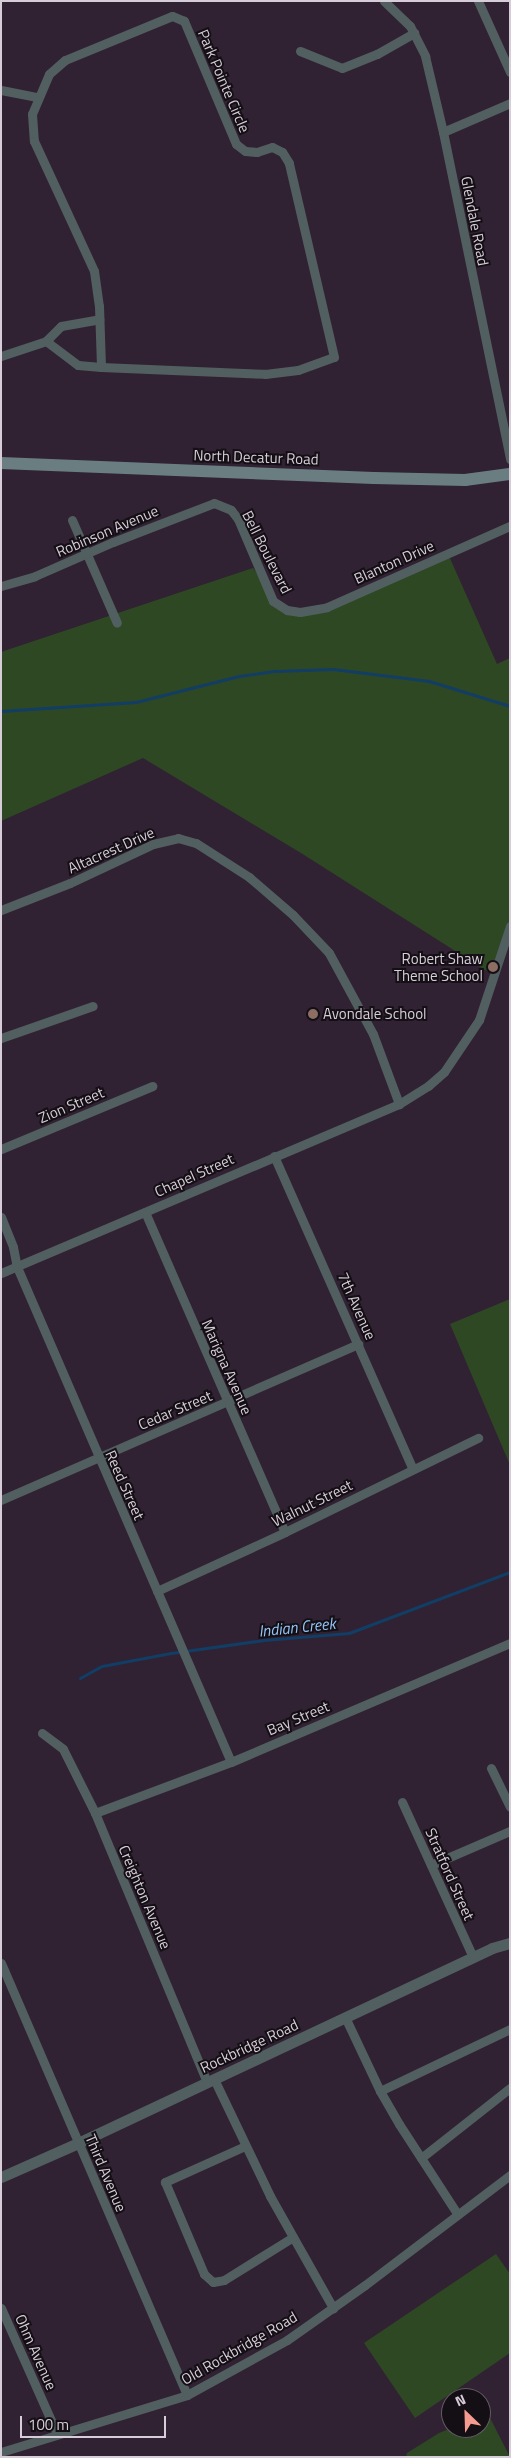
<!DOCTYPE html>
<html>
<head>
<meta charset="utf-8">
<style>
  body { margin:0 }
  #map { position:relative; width:511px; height:2458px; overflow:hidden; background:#302232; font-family:"Titillium Web",sans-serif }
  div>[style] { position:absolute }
  .green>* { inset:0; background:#2f4824 }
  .stream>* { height:3px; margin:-1.5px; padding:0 1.5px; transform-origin:1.5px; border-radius:1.5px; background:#123d64 }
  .minor>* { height:9px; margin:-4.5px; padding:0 4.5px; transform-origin:4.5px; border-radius:4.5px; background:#525f61 }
  .tertiary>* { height:11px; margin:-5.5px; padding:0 5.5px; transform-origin:5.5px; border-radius:5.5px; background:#525f61 }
  .secondary>* { height:12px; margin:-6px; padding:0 6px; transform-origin:6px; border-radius:6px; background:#6a7e81 }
  .dots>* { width:14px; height:14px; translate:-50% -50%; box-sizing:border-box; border:2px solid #140e15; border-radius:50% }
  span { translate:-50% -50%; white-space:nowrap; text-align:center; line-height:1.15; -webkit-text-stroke:4px #140e15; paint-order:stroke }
  .street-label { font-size:15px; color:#d7cdd8 }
  .poi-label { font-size:15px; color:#d7cdd8 }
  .right { translate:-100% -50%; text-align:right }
  .left { translate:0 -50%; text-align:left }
  .water-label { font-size:16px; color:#94c7f9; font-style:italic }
  .frame { position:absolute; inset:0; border:2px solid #d7cdd8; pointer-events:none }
  .north { position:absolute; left:441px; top:2388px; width:50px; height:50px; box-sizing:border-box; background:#140e15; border:1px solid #625a63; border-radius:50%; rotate:336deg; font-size:14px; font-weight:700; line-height:20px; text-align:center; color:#d7cdd8 }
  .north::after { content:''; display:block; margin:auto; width:18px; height:22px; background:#f59c91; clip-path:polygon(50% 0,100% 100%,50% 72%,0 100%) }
  .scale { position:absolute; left:20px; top:2416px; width:146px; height:22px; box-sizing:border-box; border:2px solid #d7cdd8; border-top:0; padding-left:6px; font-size:15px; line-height:18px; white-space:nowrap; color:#d7cdd8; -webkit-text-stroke:4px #140e15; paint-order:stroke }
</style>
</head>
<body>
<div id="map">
  <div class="green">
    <div style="clip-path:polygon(449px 556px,497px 664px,510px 658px,510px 925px,493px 975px,301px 853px,143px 758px,1px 821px,1px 652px,253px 568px,281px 606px,317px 610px)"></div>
    <div style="clip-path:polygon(510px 1299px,510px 1465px,450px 1324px)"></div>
    <div style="clip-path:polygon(496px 2254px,510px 2274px,510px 2353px,415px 2418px,364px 2343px)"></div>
    <div style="clip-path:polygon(488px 2414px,510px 2457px,406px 2457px,407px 2453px,439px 2433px,452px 2428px,481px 2428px,481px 2417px)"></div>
  </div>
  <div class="stream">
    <div style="left:1px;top:711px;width:135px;rotate:-3.8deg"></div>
    <div style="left:136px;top:702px;width:106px;rotate:-14.2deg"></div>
    <div style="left:239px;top:676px;width:37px;rotate:-8deg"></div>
    <div style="left:276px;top:671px;width:57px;rotate:-2deg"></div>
    <div style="left:333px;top:669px;width:97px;rotate:7.1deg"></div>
    <div style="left:429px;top:681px;width:85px;rotate:17.2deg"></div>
    <div style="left:80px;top:1678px;width:25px;rotate:-29deg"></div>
    <div style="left:102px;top:1666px;width:70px;rotate:-10.7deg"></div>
    <div style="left:171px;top:1653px;width:94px;rotate:-8deg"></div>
    <div style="left:264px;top:1640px;width:85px;rotate:-4.7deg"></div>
    <div style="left:349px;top:1633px;width:172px;rotate:-20.8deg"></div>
  </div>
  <div class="minor">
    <div style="left:384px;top:1px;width:36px;rotate:44deg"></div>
    <div style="left:410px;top:26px;width:34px;rotate:63deg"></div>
    <div style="left:425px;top:56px;width:78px;rotate:76.7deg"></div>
    <div style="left:443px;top:132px;width:334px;rotate:78.4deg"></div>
    <div style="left:478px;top:1px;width:78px;rotate:65.7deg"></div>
    <div style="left:300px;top:51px;width:45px;rotate:22deg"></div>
    <div style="left:342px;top:68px;width:38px;rotate:-22deg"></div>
    <div style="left:377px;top:54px;width:43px;rotate:-29.6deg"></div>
    <div style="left:1px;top:90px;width:37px;rotate:11deg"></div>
    <div style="left:443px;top:132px;width:73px;rotate:-23.4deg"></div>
    <div style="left:46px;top:341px;width:21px;rotate:-45deg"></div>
    <div style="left:61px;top:326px;width:39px;rotate:-10deg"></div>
    <div style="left:1px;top:356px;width:47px;rotate:-18.4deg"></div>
    <div style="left:46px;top:341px;width:40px;rotate:37deg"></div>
    <div style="left:78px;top:365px;width:23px;rotate:5deg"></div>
    <div style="left:101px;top:367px;width:164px;rotate:2.4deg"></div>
    <div style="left:265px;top:374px;width:33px;rotate:-7deg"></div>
    <div style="left:298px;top:370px;width:38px;rotate:-20deg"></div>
    <div style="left:334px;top:357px;width:199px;rotate:-103.1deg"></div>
    <div style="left:289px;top:163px;width:13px;rotate:-122deg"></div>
    <div style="left:282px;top:152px;width:11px;rotate:-153deg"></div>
    <div style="left:272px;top:147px;width:16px;rotate:162deg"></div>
    <div style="left:257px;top:152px;width:12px;rotate:-175deg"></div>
    <div style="left:245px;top:151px;width:11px;rotate:-142deg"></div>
    <div style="left:236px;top:144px;width:134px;rotate:-112.9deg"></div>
    <div style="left:184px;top:21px;width:13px;rotate:-157deg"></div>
    <div style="left:172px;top:16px;width:116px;rotate:157.6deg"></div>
    <div style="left:65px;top:60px;width:21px;rotate:139deg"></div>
    <div style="left:49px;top:74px;width:43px;rotate:113deg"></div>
    <div style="left:32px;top:114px;width:27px;rotate:86deg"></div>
    <div style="left:34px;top:141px;width:143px;rotate:65.2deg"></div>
    <div style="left:94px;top:271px;width:35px;rotate:82deg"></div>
    <div style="left:99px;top:306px;width:61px;rotate:88.1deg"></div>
    <div style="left:72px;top:520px;width:112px;rotate:66.4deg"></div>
    <div style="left:1px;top:586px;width:35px;rotate:-16deg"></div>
    <div style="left:35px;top:576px;width:85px;rotate:-23.6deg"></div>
    <div style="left:113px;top:542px;width:108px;rotate:-21.1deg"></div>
    <div style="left:214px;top:503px;width:18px;rotate:22deg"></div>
    <div style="left:231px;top:510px;width:11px;rotate:52deg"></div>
    <div style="left:238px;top:519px;width:89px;rotate:66.9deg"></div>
    <div style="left:273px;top:601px;width:17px;rotate:33deg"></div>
    <div style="left:287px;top:610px;width:13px;rotate:9deg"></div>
    <div style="left:300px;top:612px;width:27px;rotate:-10deg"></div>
    <div style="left:327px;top:607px;width:200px;rotate:-23.9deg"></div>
    <div style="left:1px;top:910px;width:74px;rotate:-21.4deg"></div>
    <div style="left:70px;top:883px;width:92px;rotate:-25.2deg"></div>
    <div style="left:153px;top:844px;width:26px;rotate:-13deg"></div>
    <div style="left:178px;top:838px;width:19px;rotate:16deg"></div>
    <div style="left:196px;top:843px;width:63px;rotate:32.7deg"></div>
    <div style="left:249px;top:877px;width:58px;rotate:40.8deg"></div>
    <div style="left:293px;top:915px;width:52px;rotate:46.5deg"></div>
    <div style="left:329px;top:953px;width:92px;rotate:61.5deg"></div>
    <div style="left:373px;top:1034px;width:75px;rotate:69.6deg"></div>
    <div style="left:1px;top:1038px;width:97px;rotate:-19.2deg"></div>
    <div style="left:1px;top:1149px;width:164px;rotate:-22.6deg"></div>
    <div style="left:274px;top:1156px;width:342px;rotate:66.1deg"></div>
    <div style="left:145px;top:1212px;width:349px;rotate:66.4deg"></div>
    <div style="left:1px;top:1217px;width:32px;rotate:68deg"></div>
    <div style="left:13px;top:1247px;width:20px;rotate:79deg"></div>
    <div style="left:17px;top:1267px;width:539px;rotate:66.62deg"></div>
    <div style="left:1px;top:1273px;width:432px;rotate:-23deg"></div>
    <div style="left:399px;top:1104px;width:34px;rotate:-32deg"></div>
    <div style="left:428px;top:1086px;width:21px;rotate:-41deg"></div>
    <div style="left:444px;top:1072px;width:63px;rotate:-56.1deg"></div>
    <div style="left:479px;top:1020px;width:99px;rotate:-71.7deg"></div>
    <div style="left:1px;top:1500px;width:390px;rotate:-23.6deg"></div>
    <div style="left:157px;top:1591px;width:141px;rotate:-24.7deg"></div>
    <div style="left:285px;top:1532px;width:215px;rotate:-26deg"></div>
    <div style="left:42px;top:1733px;width:26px;rotate:37deg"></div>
    <div style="left:63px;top:1749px;width:72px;rotate:63.4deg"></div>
    <div style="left:95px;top:1813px;width:291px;rotate:67.4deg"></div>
    <div style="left:491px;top:1768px;width:43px;rotate:64deg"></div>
    <div style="left:402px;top:1802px;width:170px;rotate:65.4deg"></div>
    <div style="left:95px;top:1813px;width:145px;rotate:-20.6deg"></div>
    <div style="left:231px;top:1762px;width:303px;rotate:-23.1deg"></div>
    <div style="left:431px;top:1865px;width:86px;rotate:-23.3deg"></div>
    <div style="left:1px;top:1963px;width:470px;rotate:66.7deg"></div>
    <div style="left:345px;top:2017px;width:82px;rotate:64.7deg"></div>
    <div style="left:380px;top:2091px;width:38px;rotate:60deg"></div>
    <div style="left:399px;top:2124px;width:108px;rotate:57deg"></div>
    <div style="left:214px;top:2079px;width:130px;rotate:64.4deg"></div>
    <div style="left:270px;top:2196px;width:129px;rotate:60.6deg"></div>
    <div style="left:380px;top:2091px;width:144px;rotate:-25.5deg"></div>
    <div style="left:245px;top:2146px;width:88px;rotate:155.8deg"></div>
    <div style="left:165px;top:2182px;width:100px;rotate:67deg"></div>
    <div style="left:204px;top:2274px;width:12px;rotate:42deg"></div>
    <div style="left:213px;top:2282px;width:11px;rotate:-10deg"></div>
    <div style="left:224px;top:2280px;width:81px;rotate:-31.9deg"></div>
    <div style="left:421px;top:2158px;width:113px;rotate:-38.2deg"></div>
    <div style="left:1px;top:2308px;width:138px;rotate:66deg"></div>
    <div style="left:1px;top:2452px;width:195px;rotate:-17deg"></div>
    <div style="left:187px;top:2395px;width:114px;rotate:-28.8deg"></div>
    <div style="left:287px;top:2340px;width:95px;rotate:-35.2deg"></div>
    <div style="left:365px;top:2285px;width:182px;rotate:-37.2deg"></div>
  </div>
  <div class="tertiary">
    <div style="left:1px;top:2177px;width:84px;rotate:-23.8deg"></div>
    <div style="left:78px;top:2143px;width:458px;rotate:-25.2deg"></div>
    <div style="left:492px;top:1948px;width:19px;rotate:-16deg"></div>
  </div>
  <div class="secondary">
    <div style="left:1px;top:463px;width:373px;rotate:2.3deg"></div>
    <div style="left:374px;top:478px;width:91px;rotate:1.3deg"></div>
    <div style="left:465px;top:480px;width:45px;rotate:-7.6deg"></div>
  </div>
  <div class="dots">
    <div style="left:493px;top:967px;background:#8d6e63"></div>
    <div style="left:313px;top:1014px;background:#8d6e63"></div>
  </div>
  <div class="street-label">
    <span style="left:224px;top:81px;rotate:67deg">Park Pointe Circle</span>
    <span style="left:475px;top:221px;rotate:79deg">Glendale Road</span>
    <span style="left:256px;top:457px;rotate:2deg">North Decatur Road</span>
    <span style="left:107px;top:531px;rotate:-23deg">Robinson Avenue</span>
    <span style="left:267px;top:552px;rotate:63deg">Bell Boulevard</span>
    <span style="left:394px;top:562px;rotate:-24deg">Blanton Drive</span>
    <span style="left:111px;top:850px;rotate:-24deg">Altacrest Drive</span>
    <span style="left:71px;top:1105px;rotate:-23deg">Zion Street</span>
    <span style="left:194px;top:1175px;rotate:-24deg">Chapel Street</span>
    <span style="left:357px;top:1306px;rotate:66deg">7th Avenue</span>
    <span style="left:227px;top:1367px;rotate:66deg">Marigna Avenue</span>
    <span style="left:175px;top:1410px;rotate:-23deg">Cedar Street</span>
    <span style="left:125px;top:1485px;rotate:66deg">Reed Street</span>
    <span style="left:312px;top:1503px;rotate:-26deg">Walnut Street</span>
    <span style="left:298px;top:1718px;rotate:-23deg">Bay Street</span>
    <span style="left:450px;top:1874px;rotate:66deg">Stratford Street</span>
    <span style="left:145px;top:1897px;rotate:67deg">Creighton Avenue</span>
    <span style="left:249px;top:2046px;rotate:-25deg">Rockbridge Road</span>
    <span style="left:106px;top:2173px;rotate:67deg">Third Avenue</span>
    <span style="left:239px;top:2348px;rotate:-30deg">Old Rockbridge Road</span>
    <span style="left:36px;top:2352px;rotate:66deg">Ohm Avenue</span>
  </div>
  <div class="poi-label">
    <span class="right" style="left:483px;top:967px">Robert Shaw<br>Theme School</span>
    <span class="left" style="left:323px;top:1014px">Avondale School</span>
  </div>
  <div class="water-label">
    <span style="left:297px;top:1627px;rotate:-6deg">Indian Creek</span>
  </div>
  <div class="frame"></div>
  <div class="north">N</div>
  <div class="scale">100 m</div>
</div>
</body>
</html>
